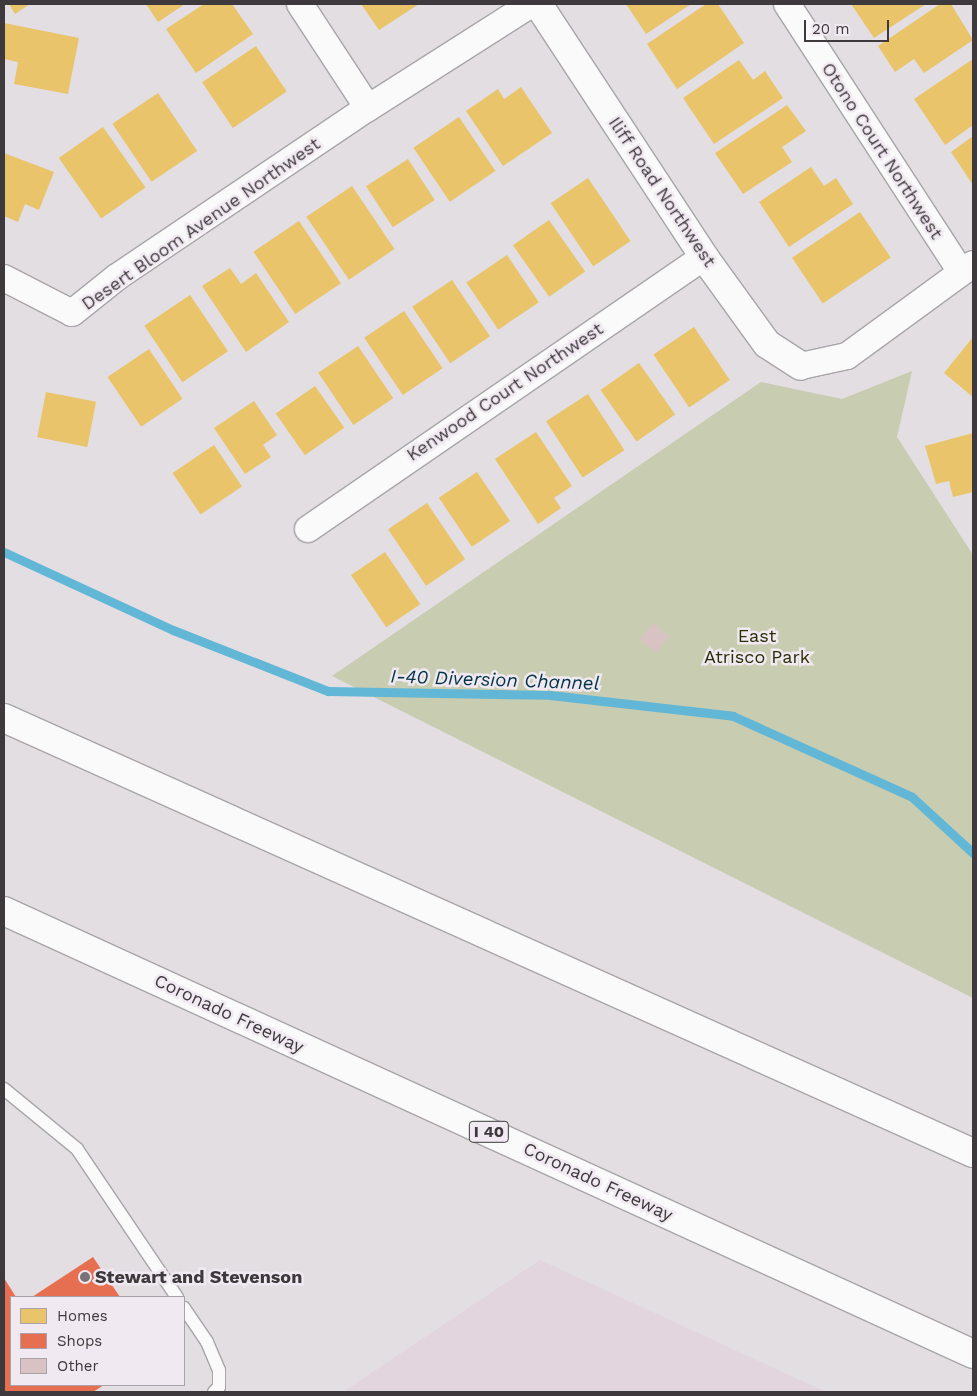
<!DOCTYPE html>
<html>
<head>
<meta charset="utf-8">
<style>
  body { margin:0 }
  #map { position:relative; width:977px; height:1396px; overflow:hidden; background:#e2dee2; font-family:"Work Sans",sans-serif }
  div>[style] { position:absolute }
  .industrial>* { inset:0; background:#e3d5de }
  .green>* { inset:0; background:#c8ccb0 }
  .homes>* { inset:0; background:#e9c46a; transform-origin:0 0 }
  .shops>* { inset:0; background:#e76f51 }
  .stream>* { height:9px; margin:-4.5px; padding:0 4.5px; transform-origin:4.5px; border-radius:4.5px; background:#62b7d7 }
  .building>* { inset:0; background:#d8c2c4; transform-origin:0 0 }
  .roads { filter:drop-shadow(1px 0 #a8a5a8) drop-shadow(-1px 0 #a8a5a8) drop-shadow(0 1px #a8a5a8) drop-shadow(0 -1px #a8a5a8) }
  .service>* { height:12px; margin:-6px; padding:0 6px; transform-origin:6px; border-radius:6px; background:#fbfafb }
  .minor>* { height:26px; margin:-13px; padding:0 13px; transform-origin:13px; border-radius:13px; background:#fbfafb }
  .tertiary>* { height:28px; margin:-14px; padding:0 14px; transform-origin:14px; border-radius:14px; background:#fbfafb }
  .motorway>* { height:28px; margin:-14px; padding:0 14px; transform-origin:14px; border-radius:14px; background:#fbfafb }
  .dots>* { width:14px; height:14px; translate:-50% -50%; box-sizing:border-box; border:2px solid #f1e9f1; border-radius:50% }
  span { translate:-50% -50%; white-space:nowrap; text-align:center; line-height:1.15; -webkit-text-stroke:5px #f1e9f1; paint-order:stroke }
  .shield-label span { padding:1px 4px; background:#f1e9f1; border:1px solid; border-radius:4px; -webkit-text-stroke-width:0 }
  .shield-label { font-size:16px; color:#3d393c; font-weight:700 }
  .street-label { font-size:18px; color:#3d393c }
  .park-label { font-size:18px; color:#292f05 }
  .poi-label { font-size:18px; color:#3d393c; font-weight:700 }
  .left { translate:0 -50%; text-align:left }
  .water-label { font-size:19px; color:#003648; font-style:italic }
  .frame { position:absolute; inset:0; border:5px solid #3d393c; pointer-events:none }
  .legend { position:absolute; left:10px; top:1296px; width:175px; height:90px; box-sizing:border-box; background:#f1e9f1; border:1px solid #a9a3a9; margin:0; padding:6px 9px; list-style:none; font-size:15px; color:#3d393c }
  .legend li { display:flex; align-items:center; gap:10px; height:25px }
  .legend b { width:25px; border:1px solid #a9a3a9 }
  .scale { position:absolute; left:804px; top:20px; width:85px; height:22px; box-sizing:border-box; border:2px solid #3d393c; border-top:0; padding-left:6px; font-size:15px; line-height:18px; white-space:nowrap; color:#3d393c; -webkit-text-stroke:4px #f1e9f1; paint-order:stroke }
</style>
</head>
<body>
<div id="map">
  <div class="industrial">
    <div style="clip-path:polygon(540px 1260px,826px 1392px,343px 1392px)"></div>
  </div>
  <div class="green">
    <div style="clip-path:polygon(912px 371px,897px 437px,973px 555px,973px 998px,332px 676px,761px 382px,842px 399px)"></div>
  </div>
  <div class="homes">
    <div style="clip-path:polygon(9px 4px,30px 4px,15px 14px)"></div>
    <div style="clip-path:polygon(146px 4px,185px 4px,158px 22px)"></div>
    <div style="clip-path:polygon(204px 4px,232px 4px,253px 34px,196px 73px,166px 29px)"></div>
    <div style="clip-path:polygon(361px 4px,419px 4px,379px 30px)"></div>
    <div style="clip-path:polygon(626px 4px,691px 4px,646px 34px)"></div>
    <div style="clip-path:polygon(706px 4px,718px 4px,744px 43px,677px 89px,647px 44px)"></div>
    <div style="clip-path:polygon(851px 4px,926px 4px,874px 38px)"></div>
    <div style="clip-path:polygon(940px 4px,951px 4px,973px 40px,924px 73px,914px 59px,895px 72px,878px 46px)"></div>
    <div style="clip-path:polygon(4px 23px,79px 38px,68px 94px,14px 84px,18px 62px,4px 59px)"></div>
    <div style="left:256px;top:46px;width:55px;height:65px;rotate:56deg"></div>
    <div style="clip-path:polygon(973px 59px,973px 125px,945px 145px,914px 99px)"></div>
    <div style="clip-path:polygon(739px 60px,753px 80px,765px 71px,783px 98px,714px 144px,683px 98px)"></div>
    <div style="clip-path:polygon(521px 87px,552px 133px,503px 166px,466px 111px,498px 89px,504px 99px)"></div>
    <div style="left:158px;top:93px;width:70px;height:55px;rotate:56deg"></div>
    <div style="clip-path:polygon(787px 105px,806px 131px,782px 147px,792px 162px,743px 194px,715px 153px)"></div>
    <div style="left:459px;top:117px;width:65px;height:55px;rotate:56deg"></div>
    <div style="left:103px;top:127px;width:74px;height:54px;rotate:55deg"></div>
    <div style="clip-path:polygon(973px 136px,973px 185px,951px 152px)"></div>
    <div style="clip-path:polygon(4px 153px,54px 172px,39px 210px,25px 204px,18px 222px,4px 216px)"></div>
    <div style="left:408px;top:159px;width:49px;height:50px;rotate:57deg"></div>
    <div style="clip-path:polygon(811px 167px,824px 186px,836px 178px,853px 204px,789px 247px,759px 202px)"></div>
    <div style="left:588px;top:178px;width:76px;height:45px;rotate:56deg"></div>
    <div style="left:352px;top:186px;width:76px;height:55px;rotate:56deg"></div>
    <div style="left:860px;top:212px;width:55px;height:82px;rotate:56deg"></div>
    <div style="left:549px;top:220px;width:63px;height:44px;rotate:55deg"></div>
    <div style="left:299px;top:221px;width:75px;height:55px;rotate:56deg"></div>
    <div style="left:507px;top:255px;width:57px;height:49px;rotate:56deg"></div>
    <div style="clip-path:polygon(230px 268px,241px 284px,256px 273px,289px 322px,246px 352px,202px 286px)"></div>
    <div style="left:452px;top:280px;width:68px;height:48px;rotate:56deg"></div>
    <div style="left:190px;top:295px;width:68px;height:55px;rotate:56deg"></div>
    <div style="left:404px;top:311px;width:69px;height:48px;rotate:56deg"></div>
    <div style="left:694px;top:327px;width:64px;height:49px;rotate:56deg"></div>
    <div style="clip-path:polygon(973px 337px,973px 397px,944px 373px)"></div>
    <div style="left:358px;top:346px;width:63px;height:48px;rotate:56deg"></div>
    <div style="left:149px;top:349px;width:60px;height:50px;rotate:56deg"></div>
    <div style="left:639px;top:363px;width:63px;height:47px;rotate:55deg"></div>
    <div style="left:315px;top:386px;width:51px;height:48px;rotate:55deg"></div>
    <div style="left:46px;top:392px;width:51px;height:46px;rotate:11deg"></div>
    <div style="left:588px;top:394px;width:67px;height:50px;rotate:57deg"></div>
    <div style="clip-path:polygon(254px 401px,277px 435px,263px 445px,271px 457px,245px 474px,214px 428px)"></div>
    <div style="clip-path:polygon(536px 432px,572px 486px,554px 498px,561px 508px,538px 524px,495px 459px)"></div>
    <div style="clip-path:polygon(973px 433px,973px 492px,953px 497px,949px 481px,936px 484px,925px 446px)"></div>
    <div style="left:214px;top:445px;width:50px;height:50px;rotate:56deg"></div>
    <div style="left:477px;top:472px;width:59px;height:46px;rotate:56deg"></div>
    <div style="left:427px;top:503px;width:68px;height:47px;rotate:56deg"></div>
    <div style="left:385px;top:552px;width:63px;height:41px;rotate:56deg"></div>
  </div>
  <div class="shops">
    <div style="clip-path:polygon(93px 1257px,120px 1297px,32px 1297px)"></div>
    <div style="clip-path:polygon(4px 1278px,16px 1297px,11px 1297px,11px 1385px,104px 1385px,93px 1392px,4px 1392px)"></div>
  </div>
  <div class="stream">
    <div style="left:4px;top:552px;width:186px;rotate:24.8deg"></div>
    <div style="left:173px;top:630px;width:167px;rotate:21.5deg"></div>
    <div style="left:328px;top:691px;width:222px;rotate:1deg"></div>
    <div style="left:550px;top:695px;width:184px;rotate:6.5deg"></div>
    <div style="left:733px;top:716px;width:196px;rotate:24.3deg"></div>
    <div style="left:912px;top:797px;width:83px;rotate:42.6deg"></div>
  </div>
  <div class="building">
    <div style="left:653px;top:623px;width:21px;height:21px;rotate:39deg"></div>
  </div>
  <div class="roads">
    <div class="service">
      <div style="left:4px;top:1089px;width:94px;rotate:39.4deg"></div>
      <div style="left:77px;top:1149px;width:179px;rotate:56deg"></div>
      <div style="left:184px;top:1308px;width:41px;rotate:55.9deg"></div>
      <div style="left:207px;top:1342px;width:30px;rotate:67deg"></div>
      <div style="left:219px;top:1370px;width:17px;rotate:90deg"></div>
      <div style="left:219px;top:1387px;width:7px;rotate:135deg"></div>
    </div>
    <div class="minor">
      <div style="left:300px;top:4px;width:124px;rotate:56.8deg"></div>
      <div style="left:787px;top:4px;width:320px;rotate:57deg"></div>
      <div style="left:4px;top:278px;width:76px;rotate:27.2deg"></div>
      <div style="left:72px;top:313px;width:58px;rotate:-38.7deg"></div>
      <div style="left:117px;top:277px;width:303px;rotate:-34deg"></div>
      <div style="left:368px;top:108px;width:193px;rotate:-32.5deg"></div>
      <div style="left:801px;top:366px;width:47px;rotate:-12.3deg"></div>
      <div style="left:847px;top:356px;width:156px;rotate:-36.1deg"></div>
      <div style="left:308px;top:529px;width:480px;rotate:-34.5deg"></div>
    </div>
    <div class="tertiary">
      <div style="left:538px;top:4px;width:303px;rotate:56.7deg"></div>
      <div style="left:704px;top:257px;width:107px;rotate:54.1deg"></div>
      <div style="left:767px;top:344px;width:40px;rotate:32.9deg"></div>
    </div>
    <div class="motorway">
      <div style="left:4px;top:718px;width:1062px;rotate:24.18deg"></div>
      <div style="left:4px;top:911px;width:1065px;rotate:24.57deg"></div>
    </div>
  </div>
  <div class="dots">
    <div style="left:85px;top:1277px;background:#777376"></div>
  </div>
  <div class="shield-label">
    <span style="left:489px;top:1132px">I 40</span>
  </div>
  <div class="street-label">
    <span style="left:882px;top:151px;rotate:57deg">Otono Court Northwest</span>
    <span style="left:662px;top:192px;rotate:56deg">Iliff Road Northwest</span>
    <span style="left:201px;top:224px;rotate:-35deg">Desert Bloom Avenue Northwest</span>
    <span style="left:505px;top:392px;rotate:-34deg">Kenwood Court Northwest</span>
    <span style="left:229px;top:1014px;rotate:25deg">Coronado Freeway</span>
    <span style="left:598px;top:1182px;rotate:25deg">Coronado Freeway</span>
  </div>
  <div class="park-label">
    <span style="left:757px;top:647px">East<br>Atrisco Park</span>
  </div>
  <div class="poi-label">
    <span class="left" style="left:95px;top:1277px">Stewart and Stevenson</span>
  </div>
  <div class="water-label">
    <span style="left:495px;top:680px;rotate:2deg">I-40 Diversion Channel</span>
  </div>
  <div class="frame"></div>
  <ul class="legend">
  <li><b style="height:14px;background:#e9c46a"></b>Homes</li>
  <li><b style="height:14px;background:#e76f51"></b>Shops</li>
  <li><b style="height:14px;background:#d8c2c4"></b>Other</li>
  </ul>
  <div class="scale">20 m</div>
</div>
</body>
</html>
